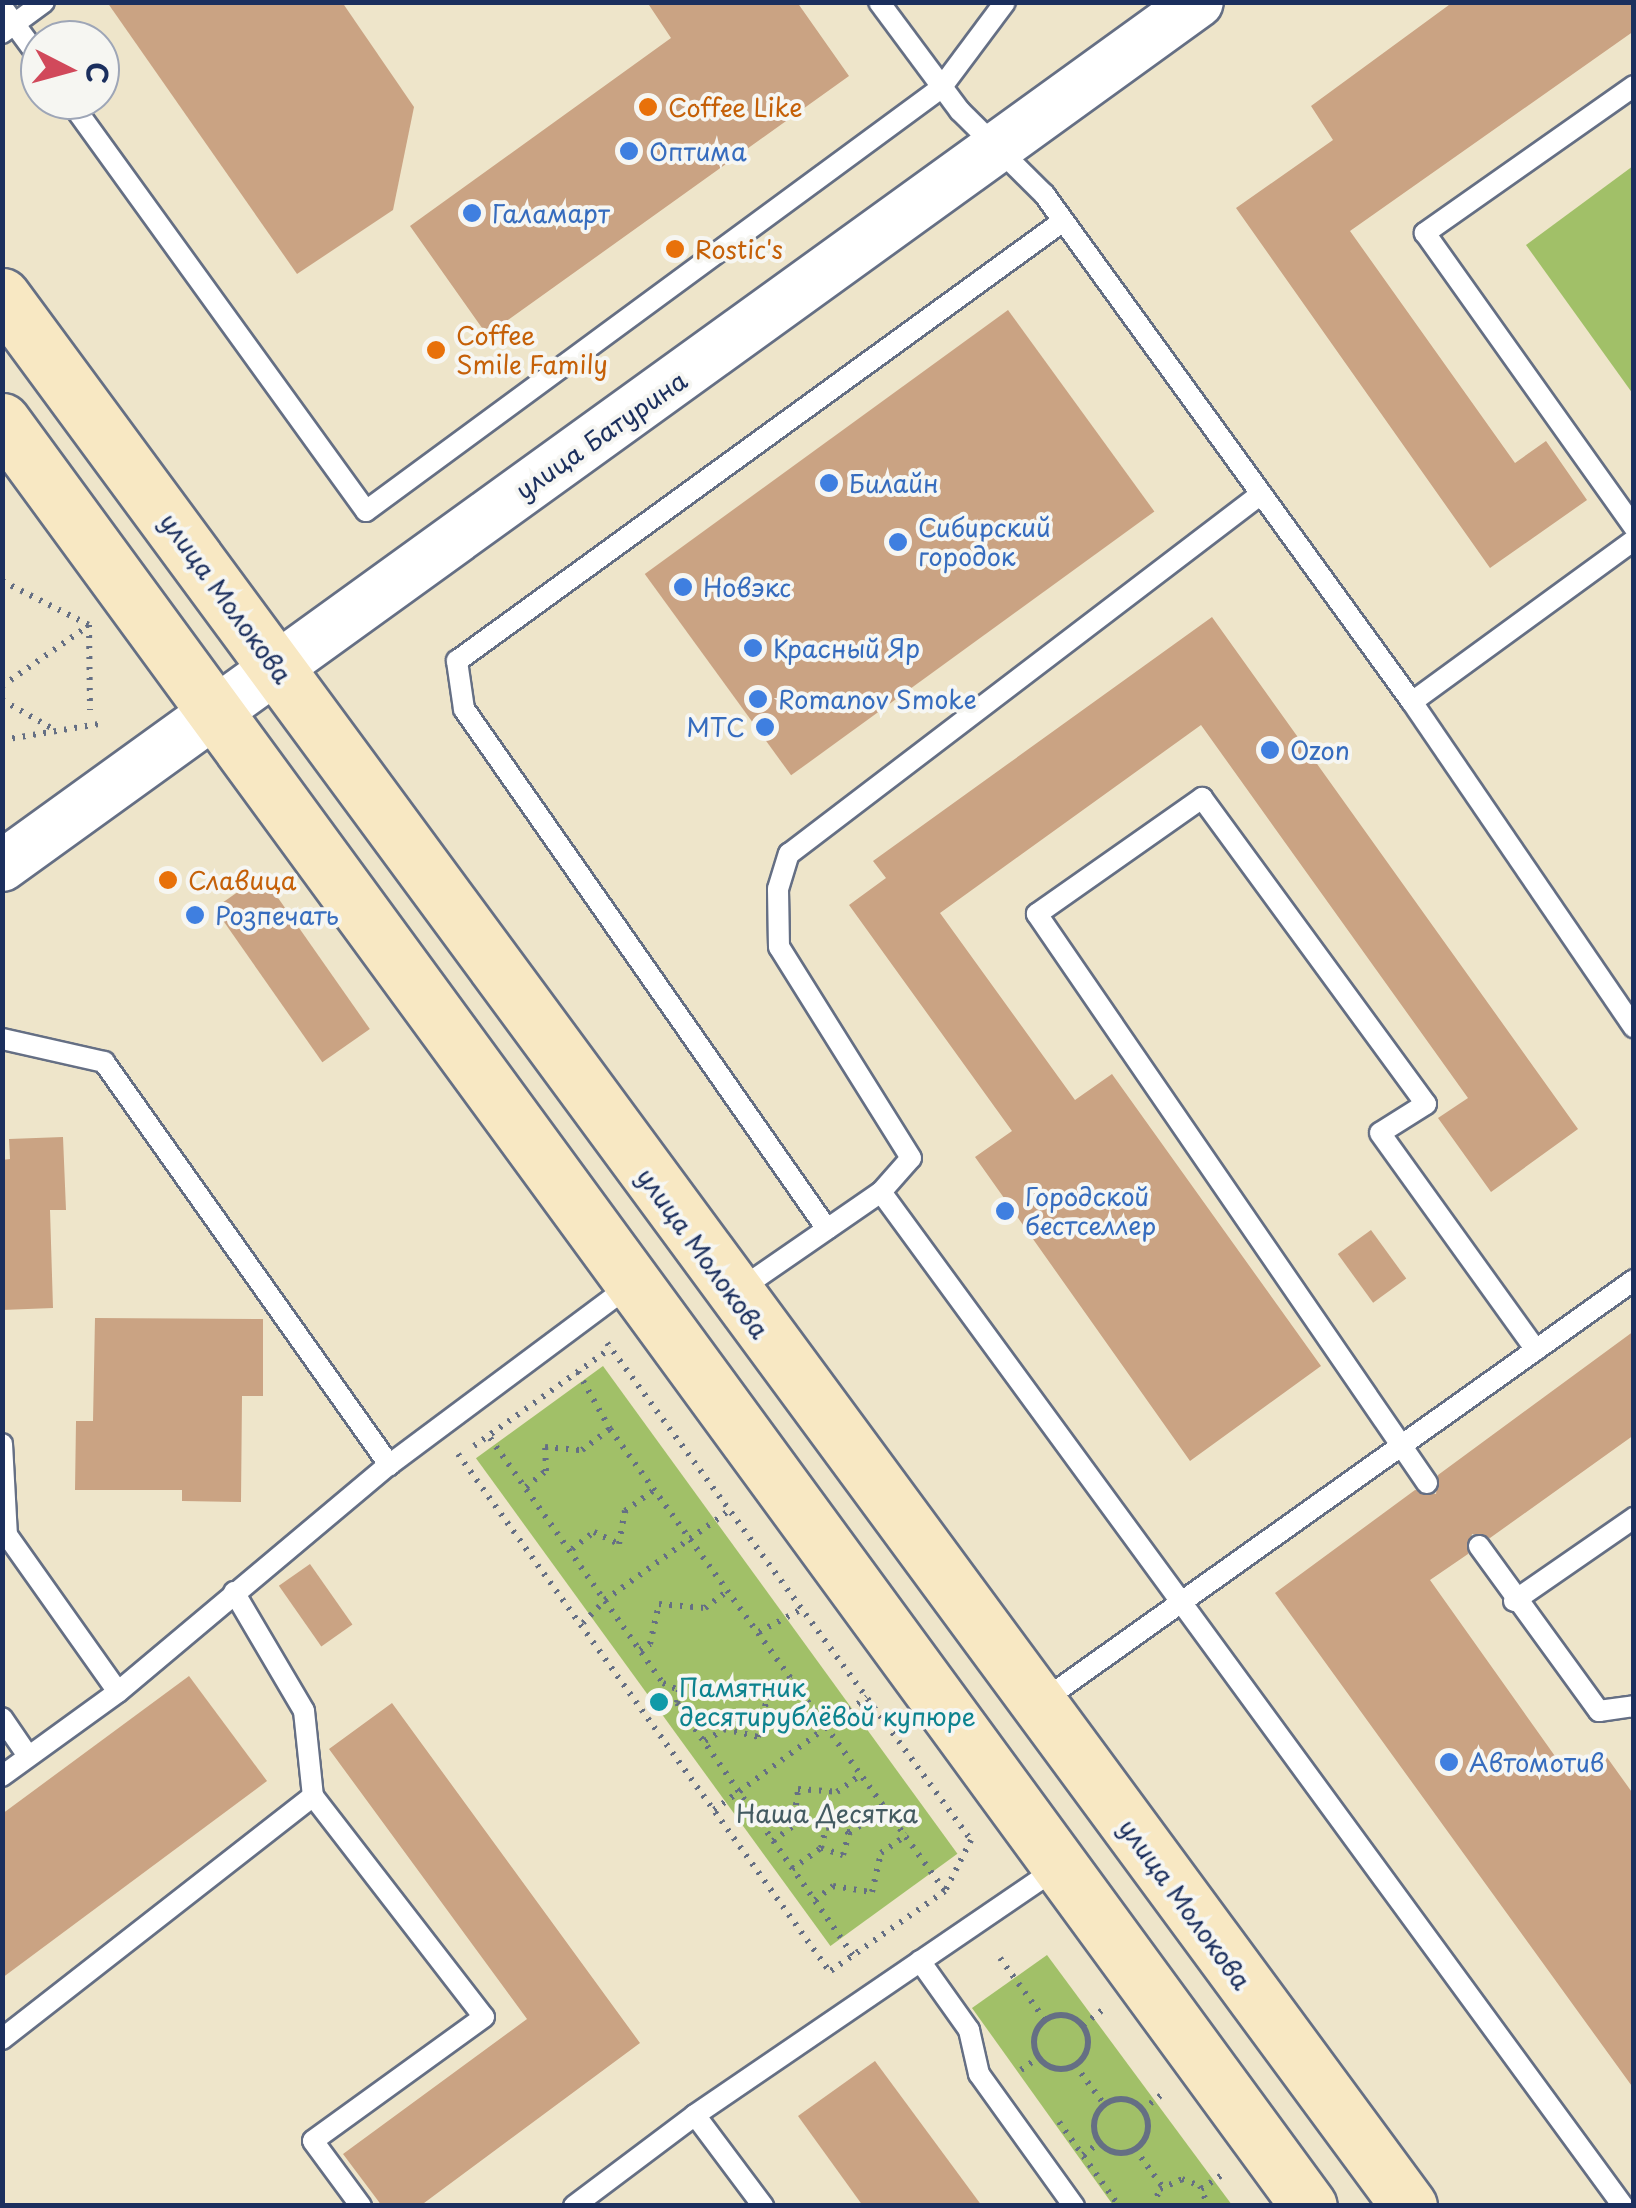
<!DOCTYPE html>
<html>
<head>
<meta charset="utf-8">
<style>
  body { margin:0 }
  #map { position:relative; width:1636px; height:2208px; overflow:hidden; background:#eee5ca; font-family:"Playpen Sans",sans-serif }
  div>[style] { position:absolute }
  .green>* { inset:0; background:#a1c068; transform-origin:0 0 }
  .building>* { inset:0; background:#caa383; transform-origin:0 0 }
  .path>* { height:6px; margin-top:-3px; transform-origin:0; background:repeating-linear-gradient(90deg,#656f84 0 2.5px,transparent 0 10.5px) }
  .path>.ring { margin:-3px; padding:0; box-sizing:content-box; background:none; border:6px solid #656f84; border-radius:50% }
  .roads { filter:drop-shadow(2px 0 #656f84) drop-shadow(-2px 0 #656f84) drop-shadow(0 2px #656f84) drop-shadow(0 -2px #656f84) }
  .service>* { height:20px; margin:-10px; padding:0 10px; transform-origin:10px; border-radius:10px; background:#fff }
  .tertiary>* { height:50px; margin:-25px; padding:0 25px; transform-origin:25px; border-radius:25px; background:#fff }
  .secondary>* { height:55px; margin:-27.5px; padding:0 27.5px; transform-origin:27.5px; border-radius:27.5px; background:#f8e8c3 }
  .dots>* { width:28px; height:28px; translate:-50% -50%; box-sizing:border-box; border:5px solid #f6f6f2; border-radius:50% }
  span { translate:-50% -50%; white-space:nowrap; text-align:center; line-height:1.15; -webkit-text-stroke:8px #f6f6f2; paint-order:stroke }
  .food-label { font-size:25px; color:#c56008 }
  .left { translate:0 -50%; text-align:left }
  .shop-label { font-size:25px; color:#366cbe }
  .right { translate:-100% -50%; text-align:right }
  .street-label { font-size:25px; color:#1b2f5e }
  .culture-label { font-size:25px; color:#0d838f }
  .park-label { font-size:25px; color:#435a61 }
  .frame { position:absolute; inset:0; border:5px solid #1b2f5e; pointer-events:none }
  .north { position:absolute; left:20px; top:20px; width:100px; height:100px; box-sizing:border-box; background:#f6f6f2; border:2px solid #9ea6b7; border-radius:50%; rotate:96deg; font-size:28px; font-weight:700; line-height:40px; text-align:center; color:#1b2f5e }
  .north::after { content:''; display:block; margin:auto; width:35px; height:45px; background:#d1495b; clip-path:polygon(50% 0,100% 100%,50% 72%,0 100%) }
</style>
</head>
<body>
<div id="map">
  <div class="green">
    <div style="clip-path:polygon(1633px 166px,1633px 394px,1526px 245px)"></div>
    <div style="left:603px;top:1366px;width:603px;height:157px;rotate:54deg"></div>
    <div style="clip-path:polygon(1047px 1955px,1232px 2205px,1113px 2205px,972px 2008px)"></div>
  </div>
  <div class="building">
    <div style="clip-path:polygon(107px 2px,342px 2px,414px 107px,393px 210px,297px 274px)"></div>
    <div style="clip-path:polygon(647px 2px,797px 2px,849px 76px,487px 335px,410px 226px,671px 38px)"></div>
    <div style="clip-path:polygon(1453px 2px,1634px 2px,1634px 31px,1350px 231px,1515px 463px,1546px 441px,1587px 500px,1490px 568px,1236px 208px,1333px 140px,1311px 106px)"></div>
    <div style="left:1008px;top:310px;width:249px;height:449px;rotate:54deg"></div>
    <div style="clip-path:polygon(1212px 617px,1578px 1129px,1491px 1192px,1438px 1118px,1468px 1098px,1201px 725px,940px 913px,1075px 1100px,1112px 1074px,1321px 1366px,1190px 1461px,975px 1157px,1012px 1131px,849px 905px,886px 878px,873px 861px)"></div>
    <div style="left:262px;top:875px;width:188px;height:58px;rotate:55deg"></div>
    <div style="clip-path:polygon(63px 1137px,66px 1210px,50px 1210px,53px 1308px,2px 1310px,2px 1160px,10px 1159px,9px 1139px)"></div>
    <div style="left:1371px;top:1230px;width:60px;height:41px;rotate:54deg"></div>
    <div style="clip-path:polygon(95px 1318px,263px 1319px,263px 1396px,242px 1396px,241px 1502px,182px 1501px,182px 1490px,75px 1490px,76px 1421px,93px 1421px)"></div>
    <div style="clip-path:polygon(1634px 1331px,1634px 1435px,1490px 1538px,1472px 1534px,1468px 1554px,1430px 1580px,1567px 1773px,1601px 1749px,1634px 1795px,1634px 2089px,1275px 1593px,1415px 1490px,1436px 1494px,1438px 1475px)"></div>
    <div style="left:310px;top:1564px;width:74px;height:38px;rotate:55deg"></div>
    <div style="clip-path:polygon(189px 1676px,267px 1781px,2px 1978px,2px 1814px)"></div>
    <div style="clip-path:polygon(392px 1703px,640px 2043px,420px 2206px,382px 2206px,343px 2154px,527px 2019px,329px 1749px)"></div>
    <div style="clip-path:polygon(875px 2061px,982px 2206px,863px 2206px,798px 2116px)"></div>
  </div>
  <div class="path">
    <div style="left:2px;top:581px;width:97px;rotate:26.8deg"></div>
    <div style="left:89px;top:625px;width:85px;rotate:89.3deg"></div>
    <div style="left:2px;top:593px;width:3px;rotate:-18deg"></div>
    <div style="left:2px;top:686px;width:105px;rotate:-34.9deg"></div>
    <div style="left:2px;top:700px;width:61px;rotate:29.5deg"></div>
    <div style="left:2px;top:740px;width:98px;rotate:-9.4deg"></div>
    <div style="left:607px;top:1343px;width:616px;rotate:53.78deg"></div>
    <div style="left:971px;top:1840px;width:57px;rotate:117deg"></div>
    <div style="left:945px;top:1891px;width:141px;rotate:145.1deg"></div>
    <div style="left:578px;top:1372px;width:65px;rotate:60.7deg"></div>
    <div style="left:610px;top:1429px;width:571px;rotate:54.05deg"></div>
    <div style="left:490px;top:1438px;width:300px;rotate:54.8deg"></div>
    <div style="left:663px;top:1683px;width:17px;rotate:24deg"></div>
    <div style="left:679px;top:1690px;width:13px;rotate:99deg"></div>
    <div style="left:677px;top:1703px;width:310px;rotate:55.1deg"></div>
    <div style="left:474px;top:1446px;width:168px;rotate:-35.6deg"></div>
    <div style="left:458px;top:1454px;width:638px;rotate:54.32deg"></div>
    <div style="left:526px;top:1487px;width:26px;rotate:-39deg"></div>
    <div style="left:546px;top:1471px;width:24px;rotate:-92deg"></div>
    <div style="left:545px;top:1447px;width:37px;rotate:5deg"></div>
    <div style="left:582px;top:1450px;width:35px;rotate:-37deg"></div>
    <div style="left:572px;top:1549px;width:28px;rotate:-38deg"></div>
    <div style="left:594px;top:1532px;width:28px;rotate:26deg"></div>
    <div style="left:619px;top:1544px;width:34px;rotate:-80deg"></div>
    <div style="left:625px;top:1511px;width:36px;rotate:-36deg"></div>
    <div style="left:583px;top:1623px;width:32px;rotate:-46deg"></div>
    <div style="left:605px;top:1600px;width:155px;rotate:-35.8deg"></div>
    <div style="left:759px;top:1632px;width:51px;rotate:-28.1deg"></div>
    <div style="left:640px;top:1650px;width:12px;rotate:-31deg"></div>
    <div style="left:650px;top:1644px;width:41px;rotate:-77.3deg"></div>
    <div style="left:659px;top:1604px;width:46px;rotate:5deg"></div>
    <div style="left:705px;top:1608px;width:30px;rotate:-37deg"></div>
    <div style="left:705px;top:1741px;width:22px;rotate:-32deg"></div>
    <div style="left:724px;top:1729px;width:35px;rotate:13deg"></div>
    <div style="left:758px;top:1737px;width:40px;rotate:-77deg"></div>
    <div style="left:767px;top:1698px;width:32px;rotate:-36deg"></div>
    <div style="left:714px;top:1810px;width:190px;rotate:-36.4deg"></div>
    <div style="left:773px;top:1841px;width:25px;rotate:-37deg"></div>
    <div style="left:793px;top:1826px;width:37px;rotate:-82deg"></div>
    <div style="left:798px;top:1789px;width:39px;rotate:4deg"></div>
    <div style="left:837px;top:1792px;width:31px;rotate:-36deg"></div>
    <div style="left:821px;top:1848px;width:23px;rotate:18deg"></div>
    <div style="left:843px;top:1855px;width:23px;rotate:-75deg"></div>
    <div style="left:792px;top:1869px;width:36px;rotate:-36deg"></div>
    <div style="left:821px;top:1848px;width:21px;rotate:-76deg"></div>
    <div style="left:826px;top:1828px;width:11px;rotate:-10deg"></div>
    <div style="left:837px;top:1826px;width:14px;rotate:30deg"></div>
    <div style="left:849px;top:1833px;width:45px;rotate:-34deg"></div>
    <div style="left:815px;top:1900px;width:23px;rotate:-38deg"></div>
    <div style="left:833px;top:1886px;width:39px;rotate:9deg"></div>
    <div style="left:872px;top:1892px;width:40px;rotate:-77deg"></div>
    <div style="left:881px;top:1853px;width:32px;rotate:-35deg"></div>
    <div style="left:1000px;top:1958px;width:77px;rotate:54deg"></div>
    <div class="ring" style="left:1034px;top:2015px;width:48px;height:48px"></div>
    <div style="left:1083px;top:2025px;width:28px;rotate:-38deg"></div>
    <div style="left:1075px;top:2065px;width:49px;rotate:53.4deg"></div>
    <div style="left:1021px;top:2070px;width:22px;rotate:-36deg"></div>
    <div class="ring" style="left:1094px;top:2099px;width:48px;height:48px"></div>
    <div style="left:1142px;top:2110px;width:29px;rotate:-38deg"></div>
    <div style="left:1059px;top:2122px;width:103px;rotate:54.5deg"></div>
    <div style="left:1135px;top:2149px;width:46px;rotate:53.9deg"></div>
    <div style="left:1083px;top:2155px;width:20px;rotate:-37deg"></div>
    <div style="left:1201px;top:2189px;width:29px;rotate:-34deg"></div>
    <div style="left:1153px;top:2206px;width:18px;rotate:-68deg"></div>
    <div style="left:1160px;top:2189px;width:24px;rotate:-24deg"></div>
    <div style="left:1182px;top:2179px;width:19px;rotate:21deg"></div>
    <div style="left:1200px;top:2186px;width:22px;rotate:68deg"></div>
  </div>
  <div class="roads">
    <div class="service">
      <div style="left:879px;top:2px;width:136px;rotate:53.4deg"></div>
      <div style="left:960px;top:111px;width:118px;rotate:44.7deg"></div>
      <div style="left:1044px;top:194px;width:627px;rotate:54.08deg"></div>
      <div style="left:1412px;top:702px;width:394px;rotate:55.7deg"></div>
      <div style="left:2px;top:7px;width:64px;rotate:53.8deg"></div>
      <div style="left:2px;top:33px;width:52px;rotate:-36.4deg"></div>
      <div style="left:1634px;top:86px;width:256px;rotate:144.9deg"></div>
      <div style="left:1425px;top:233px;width:361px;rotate:54.6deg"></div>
      <div style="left:69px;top:100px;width:507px;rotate:54.15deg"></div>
      <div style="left:366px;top:511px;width:714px;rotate:-36.34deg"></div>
      <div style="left:941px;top:88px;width:107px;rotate:-53.3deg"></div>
      <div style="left:1412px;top:702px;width:275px;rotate:-36.1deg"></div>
      <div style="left:2px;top:1039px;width:105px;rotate:12.7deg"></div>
      <div style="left:104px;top:1062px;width:494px;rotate:54.7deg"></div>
      <div style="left:389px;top:1465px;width:304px;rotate:-36.7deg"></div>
      <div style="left:881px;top:1192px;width:1256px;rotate:53.8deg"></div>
      <div style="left:827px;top:1229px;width:634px;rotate:-124.92deg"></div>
      <div style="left:464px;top:709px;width:49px;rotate:-98.3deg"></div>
      <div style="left:457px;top:661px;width:749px;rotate:-35.98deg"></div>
      <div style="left:736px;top:1292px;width:176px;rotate:-34.6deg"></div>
      <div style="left:881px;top:1192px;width:45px;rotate:-48.6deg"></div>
      <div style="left:911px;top:1158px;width:249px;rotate:-122deg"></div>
      <div style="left:779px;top:947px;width:58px;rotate:-91deg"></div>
      <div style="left:778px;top:889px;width:37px;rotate:-73deg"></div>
      <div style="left:789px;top:854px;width:594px;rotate:-37.33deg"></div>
      <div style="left:2px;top:1444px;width:91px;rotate:86.9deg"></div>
      <div style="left:7px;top:1535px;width:192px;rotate:54.7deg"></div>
      <div style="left:1427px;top:1483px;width:690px;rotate:-124.43deg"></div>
      <div style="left:1037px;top:914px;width:202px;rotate:-35.1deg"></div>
      <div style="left:1202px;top:798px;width:379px;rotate:53.8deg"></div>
      <div style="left:1426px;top:1104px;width:54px;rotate:147.8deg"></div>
      <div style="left:1380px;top:1133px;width:267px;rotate:54.3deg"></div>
      <div style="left:1479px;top:1546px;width:204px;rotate:54deg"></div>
      <div style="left:1599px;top:1711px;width:35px;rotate:-8deg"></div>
      <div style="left:234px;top:1592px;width:138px;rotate:59.5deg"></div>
      <div style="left:304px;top:1711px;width:85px;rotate:84deg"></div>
      <div style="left:1514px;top:1601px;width:146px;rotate:-34.7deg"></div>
      <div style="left:1041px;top:1702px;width:728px;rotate:-35.44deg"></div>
      <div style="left:2px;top:1718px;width:46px;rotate:55.6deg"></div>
      <div style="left:2px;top:1776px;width:143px;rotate:-35.9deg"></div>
      <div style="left:118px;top:1692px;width:354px;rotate:-40deg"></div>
      <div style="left:920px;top:1961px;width:85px;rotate:54.6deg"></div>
      <div style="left:969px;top:2030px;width:45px;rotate:77.2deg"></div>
      <div style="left:979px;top:2074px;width:163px;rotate:54.3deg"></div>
      <div style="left:2px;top:2039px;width:395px;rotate:-38deg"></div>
      <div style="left:313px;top:1796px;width:279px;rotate:52.3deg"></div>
      <div style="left:484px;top:2017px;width:211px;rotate:144.1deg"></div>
      <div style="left:313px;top:2141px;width:81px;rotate:53.6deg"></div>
      <div style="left:695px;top:2115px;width:114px;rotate:53.2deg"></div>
      <div style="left:574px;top:2206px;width:151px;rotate:-36.9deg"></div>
      <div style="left:695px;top:2115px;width:438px;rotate:-34.3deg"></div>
    </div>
    <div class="tertiary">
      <div style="left:2px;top:866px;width:1475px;rotate:-35.84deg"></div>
    </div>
    <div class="secondary">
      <div style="left:2px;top:296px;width:2372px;rotate:53.62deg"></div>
      <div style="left:2px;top:421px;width:2212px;rotate:53.79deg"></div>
    </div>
  </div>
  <div class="dots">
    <div style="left:648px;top:107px;background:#e8710a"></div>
    <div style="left:629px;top:151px;background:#3f7fe0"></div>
    <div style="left:472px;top:213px;background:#3f7fe0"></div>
    <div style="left:675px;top:249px;background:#e8710a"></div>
    <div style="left:436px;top:350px;background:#e8710a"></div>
    <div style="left:829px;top:483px;background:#3f7fe0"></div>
    <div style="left:898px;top:542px;background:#3f7fe0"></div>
    <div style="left:683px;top:587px;background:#3f7fe0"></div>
    <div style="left:753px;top:648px;background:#3f7fe0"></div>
    <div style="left:758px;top:699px;background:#3f7fe0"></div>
    <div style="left:765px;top:727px;background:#3f7fe0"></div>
    <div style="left:1270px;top:750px;background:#3f7fe0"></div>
    <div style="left:168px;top:880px;background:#e8710a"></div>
    <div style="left:195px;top:915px;background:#3f7fe0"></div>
    <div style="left:1005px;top:1211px;background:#3f7fe0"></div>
    <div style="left:659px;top:1702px;background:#0f9aa8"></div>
    <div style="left:1449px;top:1762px;background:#3f7fe0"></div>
  </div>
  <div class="food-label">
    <span class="left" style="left:668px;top:107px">Coffee Like</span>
    <span class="left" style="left:695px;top:249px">Rostic's</span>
    <span class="left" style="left:456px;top:350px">Coffee<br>Smile Family</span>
    <span class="left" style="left:188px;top:880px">Славица</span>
  </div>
  <div class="shop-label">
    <span class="left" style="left:649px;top:151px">Оптима</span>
    <span class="left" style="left:492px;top:213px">Галамарт</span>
    <span class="left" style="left:849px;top:483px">Билайн</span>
    <span class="left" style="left:918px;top:542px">Сибирский<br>городок</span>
    <span class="left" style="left:703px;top:587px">Новэкс</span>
    <span class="left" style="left:773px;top:648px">Красный Яр</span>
    <span class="left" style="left:778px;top:699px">Romanov Smoke</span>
    <span class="right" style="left:745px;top:727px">МТС</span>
    <span class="left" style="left:1290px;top:750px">Ozon</span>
    <span class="left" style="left:215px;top:915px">Розпечать</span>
    <span class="left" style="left:1025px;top:1211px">Городской<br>бестселлер</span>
    <span class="left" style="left:1469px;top:1762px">Автомотив</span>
  </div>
  <div class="street-label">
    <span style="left:601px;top:435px;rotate:-35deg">улица Батурина</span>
    <span style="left:226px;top:598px;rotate:54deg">улица Молокова</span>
    <span style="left:703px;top:1253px;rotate:54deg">улица Молокова</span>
    <span style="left:1185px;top:1904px;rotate:54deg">улица Молокова</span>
  </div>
  <div class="culture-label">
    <span class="left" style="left:679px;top:1702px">Памятник<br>десятирублёвой купюре</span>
  </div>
  <div class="park-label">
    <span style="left:827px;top:1813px">Наша Десятка</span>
  </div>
  <div class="frame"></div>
  <div class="north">С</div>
</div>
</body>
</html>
